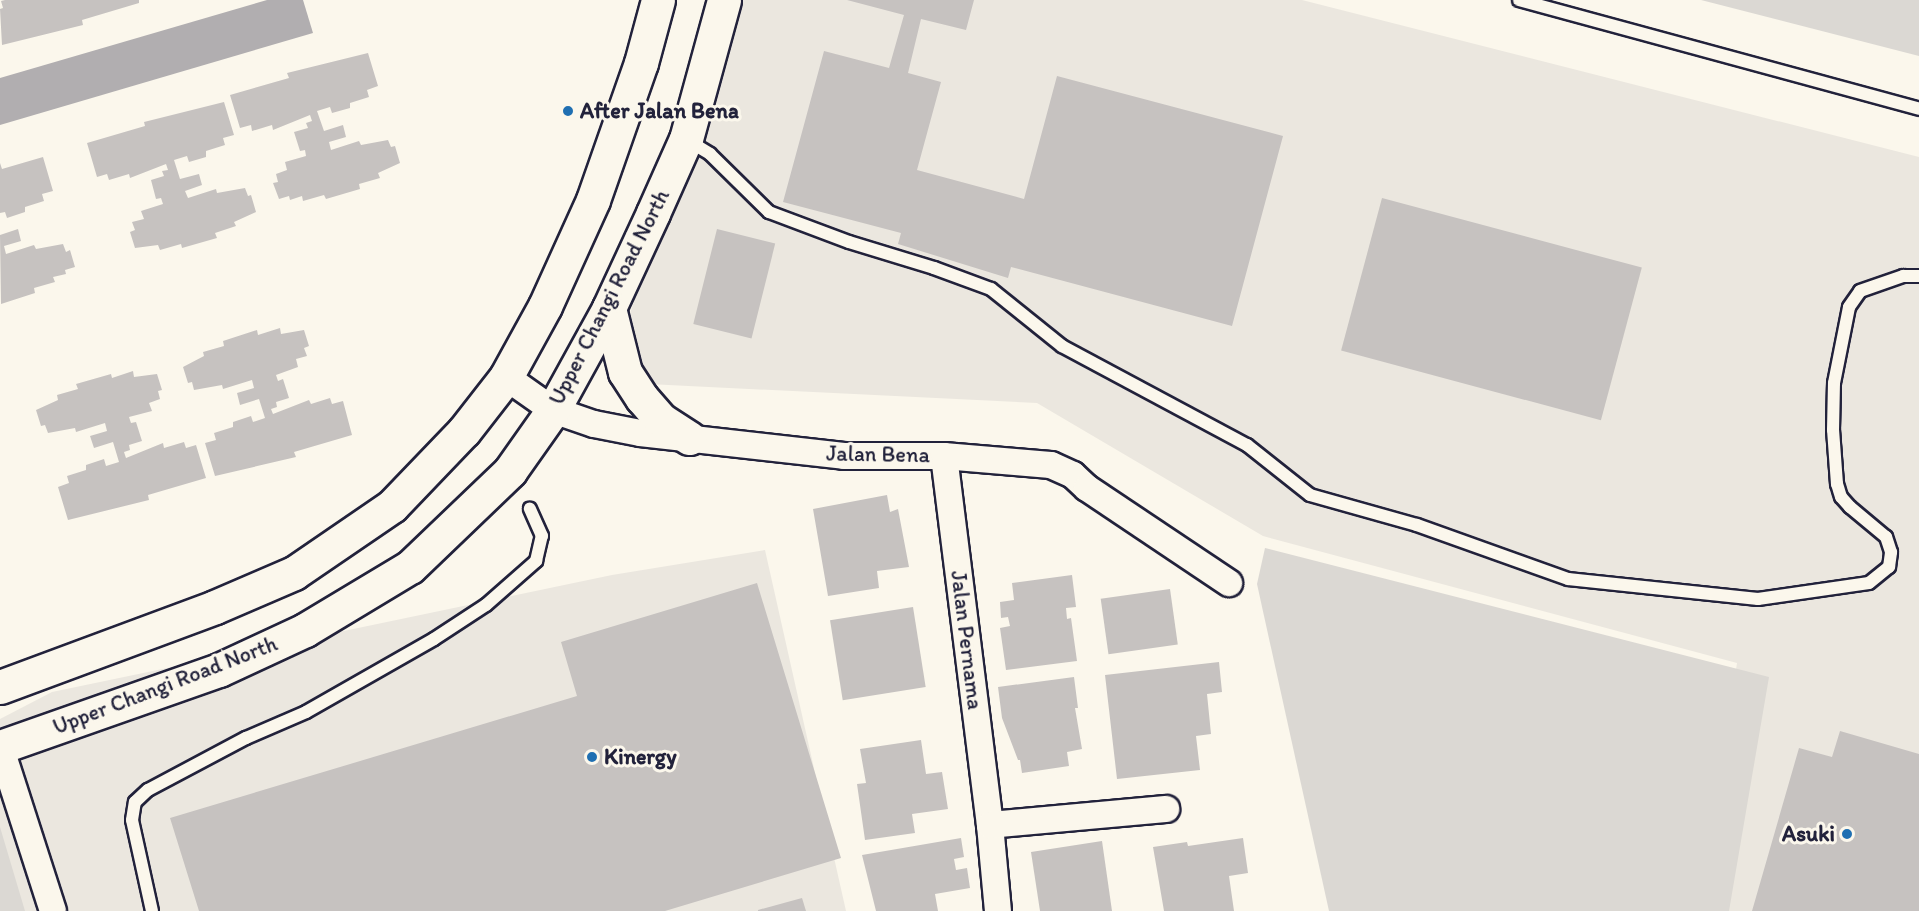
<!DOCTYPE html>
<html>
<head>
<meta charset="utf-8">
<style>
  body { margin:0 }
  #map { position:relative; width:1919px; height:911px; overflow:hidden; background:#fbf7ec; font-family:Itim,sans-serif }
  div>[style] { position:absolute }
  .built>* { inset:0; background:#ebe7df }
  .green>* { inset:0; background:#dbd8d3 }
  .water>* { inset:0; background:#b1aeb0 }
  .building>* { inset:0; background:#c6c2c0; transform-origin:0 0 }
  .roads { filter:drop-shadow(2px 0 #22223b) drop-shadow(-2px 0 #22223b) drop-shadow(0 2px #22223b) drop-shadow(0 -2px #22223b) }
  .lane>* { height:12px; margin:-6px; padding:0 6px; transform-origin:6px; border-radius:6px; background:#fbf7ec }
  .street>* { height:26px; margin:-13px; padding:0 13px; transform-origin:13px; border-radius:13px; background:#fbf7ec }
  .secondary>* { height:33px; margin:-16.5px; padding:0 16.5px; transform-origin:16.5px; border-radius:16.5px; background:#fbf7ec }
  .dots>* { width:16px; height:16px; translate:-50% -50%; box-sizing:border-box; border:3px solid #fbf7ec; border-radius:50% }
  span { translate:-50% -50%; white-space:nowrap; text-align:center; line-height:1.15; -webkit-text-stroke:6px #fbf7ec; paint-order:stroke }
  .poi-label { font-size:22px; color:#22223b; font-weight:700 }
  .left { translate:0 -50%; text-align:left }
  .right { translate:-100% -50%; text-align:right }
  .street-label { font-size:22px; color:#22223b }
</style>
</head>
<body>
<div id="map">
  <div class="built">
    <div style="clip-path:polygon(731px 0,1302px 0,1919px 157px,1919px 911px,1700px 911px,1737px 663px,1263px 536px,1037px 403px,608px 382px)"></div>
    <div style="clip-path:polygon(765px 550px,846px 911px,0 911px,0 719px,52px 692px,612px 575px)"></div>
  </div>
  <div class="green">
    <div style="clip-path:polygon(1701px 0,1919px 0,1919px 56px)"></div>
    <div style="clip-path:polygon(1265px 548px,1769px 677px,1729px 911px,1329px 911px,1257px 584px)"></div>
    <div style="clip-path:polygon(0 827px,25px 911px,0 911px)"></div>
  </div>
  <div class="water">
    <div style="clip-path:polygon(267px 0,303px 0,313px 33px,0 125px,0 78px)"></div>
  </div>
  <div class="building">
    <div style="clip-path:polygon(5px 0,139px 0,139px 3px,82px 20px,83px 25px,2px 45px,0 9px,3px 8px,1px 1px)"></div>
    <div style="clip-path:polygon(847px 0,974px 0,966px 30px,921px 19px,908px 73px,941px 82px,917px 170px,1024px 199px,1057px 76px,1283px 136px,1232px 326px,1011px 267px,1008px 278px,898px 244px,901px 233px,783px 202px,824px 51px,889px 68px,904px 15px)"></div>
    <div style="clip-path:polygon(368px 53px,378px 86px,367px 90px,369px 97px,350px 103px,350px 108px,332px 113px,330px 107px,317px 111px,324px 131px,343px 125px,346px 137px,329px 142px,331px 150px,359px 141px,361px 145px,388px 140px,391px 147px,395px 146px,400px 163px,378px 173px,380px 178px,359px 184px,360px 189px,326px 199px,324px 195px,303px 201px,302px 196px,290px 200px,289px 196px,279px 199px,273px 183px,278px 182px,276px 174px,287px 170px,285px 162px,306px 156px,305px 150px,300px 151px,294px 132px,308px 128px,306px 123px,312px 121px,310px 115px,273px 130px,272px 125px,252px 131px,251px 125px,240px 128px,230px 95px,289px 78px,287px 73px)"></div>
    <div style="clip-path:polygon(224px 102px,234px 135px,223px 138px,225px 145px,206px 151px,206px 157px,189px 162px,187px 156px,174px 160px,180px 179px,199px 174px,202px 185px,185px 191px,188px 198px,216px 189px,217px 193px,245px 188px,248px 196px,251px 195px,256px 212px,234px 222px,236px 226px,215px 233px,217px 238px,182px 248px,181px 244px,160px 250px,158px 245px,135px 248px,130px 232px,135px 230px,132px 222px,144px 219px,141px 211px,163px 204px,161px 198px,156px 199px,151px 180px,164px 176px,162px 171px,168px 170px,166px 164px,130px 178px,129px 174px,109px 180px,107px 174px,97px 177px,87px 143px,145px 126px,144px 122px)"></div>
    <div style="clip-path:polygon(43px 157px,53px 191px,42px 194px,44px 201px,25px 207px,25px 212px,7px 218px,5px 212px,0 213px,0 163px,2px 169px)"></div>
    <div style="left:1382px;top:198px;width:269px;height:158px;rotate:15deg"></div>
    <div style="clip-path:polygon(18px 229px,21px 241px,4px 246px,6px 254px,34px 245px,36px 249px,63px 244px,66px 252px,70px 250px,75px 267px,65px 270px,66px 274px,53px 277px,55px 282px,34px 288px,35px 293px,1px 304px,0 235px)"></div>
    <div style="left:717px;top:229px;width:60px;height:98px;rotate:14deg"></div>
    <div style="clip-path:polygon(280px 328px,281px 334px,304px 330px,309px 346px,304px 348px,307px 356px,296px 359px,298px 367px,276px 375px,278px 381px,283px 379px,289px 398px,276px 402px,277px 407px,271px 409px,273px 414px,309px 400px,311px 404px,330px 398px,332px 404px,343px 401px,352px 435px,294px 452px,296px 457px,215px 476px,205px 443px,216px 440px,214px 433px,233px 427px,233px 422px,251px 416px,253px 422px,265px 418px,259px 399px,240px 405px,237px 393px,254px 388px,252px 380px,223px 389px,222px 385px,194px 390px,192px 382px,188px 383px,183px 367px,204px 356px,203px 352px,224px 346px,223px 341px,257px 330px,258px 335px)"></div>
    <div style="clip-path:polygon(133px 371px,134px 377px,157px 374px,162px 390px,158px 391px,160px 399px,149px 403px,152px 411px,129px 417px,131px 423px,136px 422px,142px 441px,129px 445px,130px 450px,124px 452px,126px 458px,163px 443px,164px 448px,184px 442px,186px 448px,196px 445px,206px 478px,148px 495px,149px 500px,68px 520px,58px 487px,69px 483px,67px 476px,86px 470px,86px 465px,104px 459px,106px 466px,119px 462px,113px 442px,94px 448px,90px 436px,107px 431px,105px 423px,76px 432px,75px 428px,48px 433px,45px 425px,41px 426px,36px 410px,58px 400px,57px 395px,78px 389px,76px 384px,111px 374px,112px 378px)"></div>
    <div style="clip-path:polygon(887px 495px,890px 512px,898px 509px,909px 567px,877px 571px,879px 588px,828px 596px,813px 509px)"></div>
    <div style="clip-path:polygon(1072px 575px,1076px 607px,1066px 608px,1067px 619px,1071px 618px,1077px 661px,1006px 670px,1000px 628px,1010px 626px,1008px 617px,1001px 618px,1000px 602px,1014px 600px,1012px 583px)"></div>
    <div style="clip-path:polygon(757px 583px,841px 858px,665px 911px,199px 911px,170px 818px,577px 696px,561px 642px)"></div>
    <div style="left:1170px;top:589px;width:56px;height:70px;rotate:82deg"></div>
    <div style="left:913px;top:607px;width:81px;height:84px;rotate:81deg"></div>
    <div style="clip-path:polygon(1219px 662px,1222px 692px,1207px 694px,1211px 734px,1196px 736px,1200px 770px,1117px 779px,1105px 675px)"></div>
    <div style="clip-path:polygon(1074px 677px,1078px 708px,1075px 708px,1082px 749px,1067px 752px,1069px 766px,1022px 773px,1020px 760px,1018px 760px,1002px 718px,998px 687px)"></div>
    <div style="clip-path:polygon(1840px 731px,1919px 754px,1919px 911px,1752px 911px,1799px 748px,1832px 757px)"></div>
    <div style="clip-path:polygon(921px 740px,926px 774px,942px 772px,948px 809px,912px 814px,915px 833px,865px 840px,857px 784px,866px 783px,860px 749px)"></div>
    <div style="clip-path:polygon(961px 838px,964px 857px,954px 859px,956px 870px,967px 868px,970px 888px,935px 894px,938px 911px,876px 911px,862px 855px)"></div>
    <div style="clip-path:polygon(1243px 838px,1248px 873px,1229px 876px,1234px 911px,1164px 911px,1153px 847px,1187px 842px,1188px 846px)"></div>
    <div style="clip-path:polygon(1102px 841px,1112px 911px,1040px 911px,1031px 852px)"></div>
    <div style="clip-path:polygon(802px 898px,806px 911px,758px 911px,758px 910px)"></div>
  </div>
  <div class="roads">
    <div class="lane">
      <div style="left:1519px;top:0;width:415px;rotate:15.2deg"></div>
      <div style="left:687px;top:140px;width:27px;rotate:31deg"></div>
      <div style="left:710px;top:154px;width:83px;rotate:44.5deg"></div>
      <div style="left:769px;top:212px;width:85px;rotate:20.6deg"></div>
      <div style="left:849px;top:242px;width:89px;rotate:17deg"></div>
      <div style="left:934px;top:268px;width:61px;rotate:20.2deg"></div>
      <div style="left:991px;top:289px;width:91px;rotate:38.8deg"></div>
      <div style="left:1062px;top:346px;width:210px;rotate:28.2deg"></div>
      <div style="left:1247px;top:445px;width:80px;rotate:38.4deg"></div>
      <div style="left:1310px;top:495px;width:111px;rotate:15.7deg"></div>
      <div style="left:1417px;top:525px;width:160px;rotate:19.7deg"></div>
      <div style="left:1568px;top:579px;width:191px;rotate:6deg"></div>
      <div style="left:1758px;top:599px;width:112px;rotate:-8.2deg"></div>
      <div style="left:1869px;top:583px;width:26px;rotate:-39deg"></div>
      <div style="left:1889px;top:567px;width:15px;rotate:-82deg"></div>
      <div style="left:1891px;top:552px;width:16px;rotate:-108deg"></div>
      <div style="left:1886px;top:537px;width:47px;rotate:-140.2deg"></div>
      <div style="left:1850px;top:507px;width:13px;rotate:-132deg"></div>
      <div style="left:1841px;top:497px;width:14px;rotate:-107deg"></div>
      <div style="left:1837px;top:484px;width:54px;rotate:-94.2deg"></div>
      <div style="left:1833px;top:430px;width:47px;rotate:-88.8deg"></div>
      <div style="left:1834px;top:383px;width:77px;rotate:-78.8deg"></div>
      <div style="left:1849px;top:307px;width:19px;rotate:-55deg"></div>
      <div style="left:1860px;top:291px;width:46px;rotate:-19.2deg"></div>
      <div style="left:1903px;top:276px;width:16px"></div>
      <div style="left:152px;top:911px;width:93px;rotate:-102.4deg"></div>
      <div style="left:132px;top:820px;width:18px;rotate:-81deg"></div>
      <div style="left:135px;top:802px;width:18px;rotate:-43deg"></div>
      <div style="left:148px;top:790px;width:111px;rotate:-28deg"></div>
      <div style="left:246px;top:738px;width:65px;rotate:-23.4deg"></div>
      <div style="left:306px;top:712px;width:147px;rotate:-29.7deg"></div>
      <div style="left:434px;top:639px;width:62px;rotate:-33.2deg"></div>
      <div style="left:486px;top:605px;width:67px;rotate:-41.3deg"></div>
      <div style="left:536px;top:561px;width:26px;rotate:-77deg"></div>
      <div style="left:542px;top:536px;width:30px;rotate:-114deg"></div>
    </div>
    <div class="street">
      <div style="left:506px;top:377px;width:57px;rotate:35.1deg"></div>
      <div style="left:553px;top:410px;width:43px;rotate:18.9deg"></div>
      <div style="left:594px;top:424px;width:47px;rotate:11.1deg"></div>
      <div style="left:640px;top:433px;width:205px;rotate:6.4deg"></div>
      <div style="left:844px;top:456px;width:100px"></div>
      <div style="left:944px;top:456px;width:107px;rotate:4.8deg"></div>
      <div style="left:1051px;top:465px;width:24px;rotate:24deg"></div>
      <div style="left:1073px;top:475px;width:19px;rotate:43deg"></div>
      <div style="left:1087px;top:488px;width:171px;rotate:33.8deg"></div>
      <div style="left:944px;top:456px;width:372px;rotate:82.9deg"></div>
      <div style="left:990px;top:825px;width:86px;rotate:84.7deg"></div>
      <div style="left:0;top:746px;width:173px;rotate:72.2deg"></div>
      <div style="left:990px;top:825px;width:177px;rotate:-5.2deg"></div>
    </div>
    <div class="secondary">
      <div style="left:609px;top:308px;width:66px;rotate:76deg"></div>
      <div style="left:625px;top:372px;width:31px;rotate:57deg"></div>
      <div style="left:642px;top:398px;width:28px;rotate:49deg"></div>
      <div style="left:660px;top:419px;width:35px;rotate:33deg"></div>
      <div style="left:0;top:687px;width:229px;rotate:-20.4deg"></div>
      <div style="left:215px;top:607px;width:86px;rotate:-23.3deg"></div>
      <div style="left:294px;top:573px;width:119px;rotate:-34.4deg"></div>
      <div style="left:392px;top:506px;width:104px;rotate:-46.2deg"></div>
      <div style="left:464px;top:431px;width:68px;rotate:-52.1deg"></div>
      <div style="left:506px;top:377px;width:81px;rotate:-61.2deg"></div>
      <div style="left:545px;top:306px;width:116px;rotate:-65.6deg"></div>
      <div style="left:593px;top:200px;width:145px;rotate:-70.7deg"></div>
      <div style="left:641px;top:63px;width:65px;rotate:-74.9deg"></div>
      <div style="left:0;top:747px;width:232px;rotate:-19.4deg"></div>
      <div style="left:219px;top:670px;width:95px;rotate:-24.9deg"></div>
      <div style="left:305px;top:630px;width:122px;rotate:-31deg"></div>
      <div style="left:410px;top:567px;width:139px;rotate:-43.8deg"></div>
      <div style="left:510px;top:471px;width:75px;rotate:-54.8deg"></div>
      <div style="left:553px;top:410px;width:116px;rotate:-61.2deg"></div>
      <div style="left:609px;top:308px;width:105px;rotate:-65.1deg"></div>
      <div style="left:653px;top:213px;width:81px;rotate:-66deg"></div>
      <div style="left:686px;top:139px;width:144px;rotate:-74.7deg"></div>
    </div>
  </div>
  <div class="dots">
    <div style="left:568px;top:111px;background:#1f6fb2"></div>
    <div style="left:592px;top:757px;background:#1f6fb2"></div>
    <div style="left:1847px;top:834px;background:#1f6fb2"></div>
  </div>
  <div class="poi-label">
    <span class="left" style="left:580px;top:111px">After Jalan Bena</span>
    <span class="left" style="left:604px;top:757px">Kinergy</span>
    <span class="right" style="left:1835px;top:834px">Asuki</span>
  </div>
  <div class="street-label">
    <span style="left:609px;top:297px;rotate:-63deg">Upper Changi Road North</span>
    <span style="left:878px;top:454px;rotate:1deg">Jalan Bena</span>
    <span style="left:967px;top:640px;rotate:83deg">Jalan Pernama</span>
    <span style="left:165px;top:685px;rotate:-21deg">Upper Changi Road North</span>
  </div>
</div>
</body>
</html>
